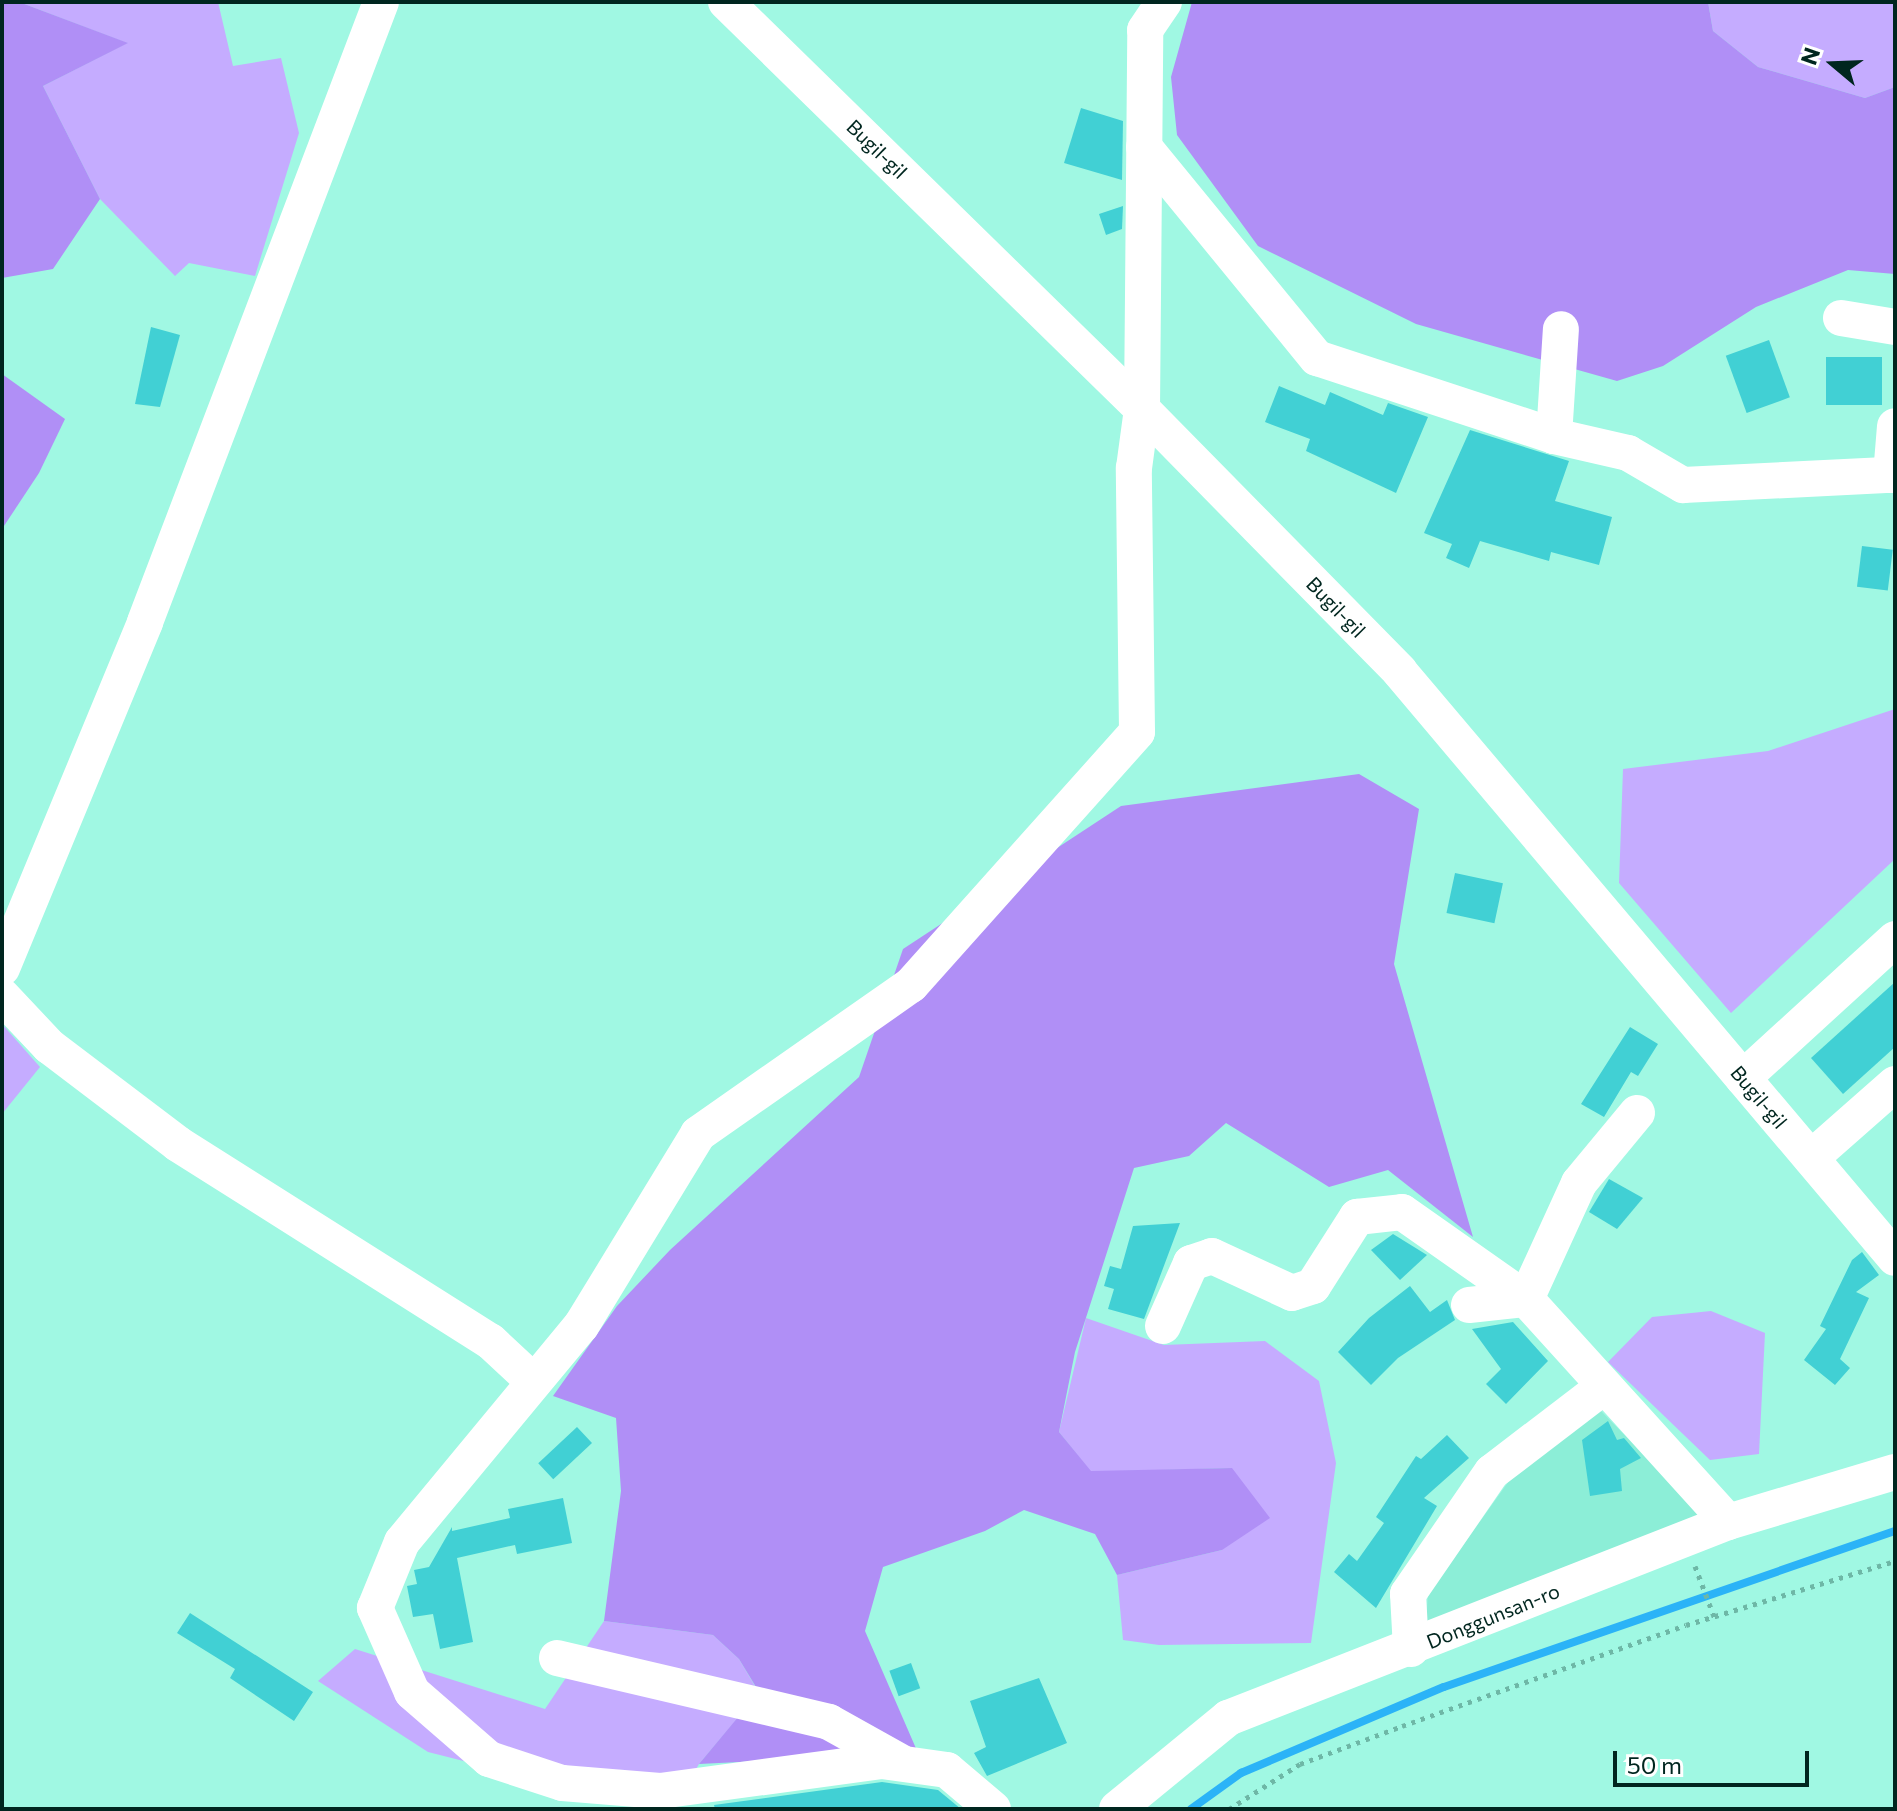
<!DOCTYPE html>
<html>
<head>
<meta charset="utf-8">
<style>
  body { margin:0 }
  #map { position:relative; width:1897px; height:1811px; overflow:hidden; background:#a0f8e3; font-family:Commissioner,sans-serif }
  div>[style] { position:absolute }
  .built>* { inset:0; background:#8ceed7 }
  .green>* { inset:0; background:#c5acff }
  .forest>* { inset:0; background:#b08ff6 }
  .stream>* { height:8px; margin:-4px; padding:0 4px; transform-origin:4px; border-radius:4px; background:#2bb3f7 }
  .building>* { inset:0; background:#41d0d4; transform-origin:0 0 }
  .path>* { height:5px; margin-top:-2.5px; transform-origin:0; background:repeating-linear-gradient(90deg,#6eb7a6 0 4px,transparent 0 10px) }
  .minor>* { height:36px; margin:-18px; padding:0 18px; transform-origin:18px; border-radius:18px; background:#fff }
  span { translate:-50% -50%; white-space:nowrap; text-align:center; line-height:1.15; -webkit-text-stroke:6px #fff; paint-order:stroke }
  .street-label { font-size:20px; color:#00261f }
  .frame { position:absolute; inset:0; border:4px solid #00261f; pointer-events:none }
  .north { position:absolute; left:1793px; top:24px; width:80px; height:80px; -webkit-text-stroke:6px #fff; paint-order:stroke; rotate:289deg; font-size:22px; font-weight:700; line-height:32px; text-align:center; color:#00261f }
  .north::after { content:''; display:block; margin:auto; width:28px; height:36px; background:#00261f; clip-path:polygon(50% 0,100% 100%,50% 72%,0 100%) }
  .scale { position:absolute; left:1613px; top:1751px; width:196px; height:36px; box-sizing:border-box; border:4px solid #00261f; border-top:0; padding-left:10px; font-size:24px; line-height:28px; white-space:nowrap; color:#00261f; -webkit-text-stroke:6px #fff; paint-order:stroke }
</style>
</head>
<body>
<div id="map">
  <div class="built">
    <div style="clip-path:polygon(1599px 1409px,1705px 1517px,1426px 1623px,1428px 1594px,1514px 1474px)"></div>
  </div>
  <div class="green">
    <div style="clip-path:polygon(19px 2px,218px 2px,233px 66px,281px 58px,299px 133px,255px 276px,189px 263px,175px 276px,100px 199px,43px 86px,127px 43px)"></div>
    <div style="clip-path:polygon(1708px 2px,1895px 2px,1895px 87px,1865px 98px,1758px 67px,1713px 31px)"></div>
    <div style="clip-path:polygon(1895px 709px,1895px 859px,1731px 1013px,1619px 883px,1623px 769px,1768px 751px)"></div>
    <div style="clip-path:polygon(2px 1024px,40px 1067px,2px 1114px)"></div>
    <div style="clip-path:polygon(1711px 1311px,1765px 1333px,1759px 1454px,1710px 1460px,1608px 1362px,1652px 1317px)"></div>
    <div style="clip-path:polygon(1086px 1318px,1164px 1345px,1265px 1341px,1319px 1381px,1336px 1463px,1311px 1643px,1159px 1645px,1123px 1640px,1117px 1575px,1222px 1550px,1232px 1468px,1091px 1472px,1059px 1432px)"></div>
    <div style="clip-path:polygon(604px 1621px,713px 1635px,739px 1659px,759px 1693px,699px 1764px,673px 1809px,652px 1809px,428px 1752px,318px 1681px,355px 1649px,545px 1709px)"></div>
  </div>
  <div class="forest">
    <div style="clip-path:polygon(2px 2px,19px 2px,128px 43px,43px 86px,100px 199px,53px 269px,2px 278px)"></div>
    <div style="clip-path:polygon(1192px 2px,1708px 2px,1713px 31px,1758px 67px,1865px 98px,1895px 87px,1895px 274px,1848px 270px,1756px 307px,1663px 366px,1617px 381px,1416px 324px,1258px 246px,1177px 135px,1171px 77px)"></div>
    <div style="clip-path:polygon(2px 374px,65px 419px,39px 473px,2px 529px)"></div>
    <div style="clip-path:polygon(1359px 774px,1419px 809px,1394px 964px,1473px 1237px,1388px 1170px,1329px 1187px,1226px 1123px,1189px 1156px,1134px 1168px,1075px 1352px,1059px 1432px,1091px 1471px,1232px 1468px,1270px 1518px,1222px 1550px,1117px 1575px,1095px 1534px,1024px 1510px,985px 1531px,883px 1567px,865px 1631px,918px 1753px,699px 1764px,759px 1692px,739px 1659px,713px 1635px,604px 1621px,621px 1491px,616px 1418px,553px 1396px,617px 1306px,670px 1250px,859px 1077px,903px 949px,1121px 806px)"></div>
  </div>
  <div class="stream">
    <div style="left:1191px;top:1809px;width:62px;rotate:-35.8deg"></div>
    <div style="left:1241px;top:1773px;width:220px;rotate:-23deg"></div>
    <div style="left:1444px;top:1687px;width:477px;rotate:-19.1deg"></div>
  </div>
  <div class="building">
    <div style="clip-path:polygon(1081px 108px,1123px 121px,1122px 180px,1064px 163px)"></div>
    <div style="clip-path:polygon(1123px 206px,1122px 229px,1106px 235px,1099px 214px)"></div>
    <div style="clip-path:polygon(151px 327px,180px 335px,160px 407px,135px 404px)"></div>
    <div style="left:1769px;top:340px;width:61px;height:46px;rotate:70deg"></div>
    <div style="left:1826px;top:357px;width:56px;height:48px"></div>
    <div style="clip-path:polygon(1279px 386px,1325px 405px,1330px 392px,1383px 415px,1388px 403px,1428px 417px,1396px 493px,1306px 451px,1310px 439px,1265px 422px)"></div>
    <div style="clip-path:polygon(1470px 430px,1569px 461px,1555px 501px,1612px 517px,1599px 565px,1551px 552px,1549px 561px,1480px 541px,1469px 568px,1446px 558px,1452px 544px,1424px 533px)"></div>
    <div style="left:1862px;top:546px;width:31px;height:41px;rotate:7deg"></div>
    <div style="left:1455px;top:873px;width:49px;height:41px;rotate:12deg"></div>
    <div style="clip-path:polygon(1895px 982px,1895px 1047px,1843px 1094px,1811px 1058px)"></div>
    <div style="clip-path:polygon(1630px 1027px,1658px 1044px,1638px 1076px,1631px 1072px,1604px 1117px,1581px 1104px)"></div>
    <div style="clip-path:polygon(1609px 1179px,1643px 1198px,1617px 1229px,1589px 1212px)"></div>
    <div style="clip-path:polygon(1180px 1223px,1144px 1319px,1108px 1309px,1114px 1289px,1104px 1286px,1110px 1266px,1121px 1269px,1133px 1226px)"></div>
    <div style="clip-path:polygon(1393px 1234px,1427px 1255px,1400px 1280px,1371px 1250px)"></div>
    <div style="clip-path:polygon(1862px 1252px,1879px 1275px,1856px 1292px,1869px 1298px,1840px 1359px,1850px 1368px,1835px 1385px,1804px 1360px,1826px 1329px,1820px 1326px,1852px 1260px)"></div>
    <div style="clip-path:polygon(1410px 1286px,1430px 1312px,1447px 1300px,1455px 1320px,1398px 1358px,1371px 1385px,1338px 1352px,1369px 1318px)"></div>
    <div style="clip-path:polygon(1513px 1322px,1548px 1361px,1506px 1404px,1486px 1384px,1501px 1369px,1472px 1329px)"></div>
    <div style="clip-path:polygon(1608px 1421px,1617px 1440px,1624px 1438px,1641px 1458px,1620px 1469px,1622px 1491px,1590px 1496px,1582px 1440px)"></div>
    <div style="left:577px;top:1427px;width:22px;height:53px;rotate:47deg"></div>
    <div style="clip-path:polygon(1447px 1435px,1469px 1458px,1424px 1498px,1437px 1506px,1376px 1608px,1334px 1572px,1349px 1554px,1357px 1561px,1384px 1523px,1376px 1517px,1416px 1456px,1421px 1459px)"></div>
    <div style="clip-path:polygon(563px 1498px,572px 1543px,517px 1554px,515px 1545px,457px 1558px,473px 1642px,440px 1649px,433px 1614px,413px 1617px,407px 1586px,417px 1584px,414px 1570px,429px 1567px,452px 1527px,452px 1531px,510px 1518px,508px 1509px)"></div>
    <div style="clip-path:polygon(190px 1613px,313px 1692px,294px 1721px,230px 1678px,235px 1669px,177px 1633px)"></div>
    <div style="left:911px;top:1663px;width:27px;height:23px;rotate:70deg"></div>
    <div style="clip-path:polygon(1039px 1678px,1067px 1743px,987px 1776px,974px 1753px,986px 1747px,970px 1701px)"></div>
    <div style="clip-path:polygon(882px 1782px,938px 1790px,961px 1809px,715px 1809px,714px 1805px)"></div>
  </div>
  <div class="path">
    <div style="left:1695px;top:1566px;width:57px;rotate:69.3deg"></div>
    <div style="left:1229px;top:1809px;width:84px;rotate:-32.4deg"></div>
    <div style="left:1300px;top:1764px;width:109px;rotate:-20.4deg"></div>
    <div style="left:1402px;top:1726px;width:301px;rotate:-19.6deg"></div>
    <div style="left:1686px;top:1625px;width:219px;rotate:-17deg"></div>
  </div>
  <div class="minor">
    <div style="left:726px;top:2px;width:582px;rotate:44.37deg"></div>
    <div style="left:1142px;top:409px;width:368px;rotate:45.5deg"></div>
    <div style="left:1400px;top:672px;width:767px;rotate:49.81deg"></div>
    <div style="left:1144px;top:147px;width:273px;rotate:50.7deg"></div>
    <div style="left:1317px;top:358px;width:250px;rotate:18.2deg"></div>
    <div style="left:1554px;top:436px;width:76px;rotate:12.9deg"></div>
    <div style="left:1628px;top:453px;width:64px;rotate:30.2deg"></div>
    <div style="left:1683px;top:485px;width:208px;rotate:-2.8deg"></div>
    <div style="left:1891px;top:475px;width:49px;rotate:-85.3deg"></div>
    <div style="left:1841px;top:318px;width:55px;rotate:9.5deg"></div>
    <div style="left:1554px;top:436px;width:107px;rotate:-86.3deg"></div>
    <div style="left:2px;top:968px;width:374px;rotate:-67.5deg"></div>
    <div style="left:145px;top:622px;width:663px;rotate:-69.16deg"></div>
    <div style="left:2px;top:996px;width:69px;rotate:46.8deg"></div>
    <div style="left:49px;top:1046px;width:162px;rotate:37.2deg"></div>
    <div style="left:178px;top:1144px;width:369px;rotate:32.3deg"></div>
    <div style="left:490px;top:1341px;width:60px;rotate:43deg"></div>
    <div style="left:1743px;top:1078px;width:206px;rotate:-42.4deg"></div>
    <div style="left:1811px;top:1158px;width:112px;rotate:-41.4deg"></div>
    <div style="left:1469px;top:1305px;width:57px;rotate:-6deg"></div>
    <div style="left:1526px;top:1299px;width:301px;rotate:47.8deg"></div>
    <div style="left:1163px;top:1326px;width:69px;rotate:-66deg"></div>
    <div style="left:1191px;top:1263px;width:22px;rotate:-18deg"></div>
    <div style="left:1212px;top:1256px;width:88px;rotate:24.8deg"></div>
    <div style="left:1292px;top:1293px;width:22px;rotate:-18deg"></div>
    <div style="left:1313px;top:1286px;width:82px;rotate:-57.5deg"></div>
    <div style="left:1357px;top:1217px;width:45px;rotate:-6.3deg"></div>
    <div style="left:1402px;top:1212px;width:151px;rotate:35.1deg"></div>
    <div style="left:1526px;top:1299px;width:128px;rotate:-65.4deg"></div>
    <div style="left:1579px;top:1183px;width:91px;rotate:-50.4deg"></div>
    <div style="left:1411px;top:1649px;width:55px;rotate:-93.1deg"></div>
    <div style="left:1408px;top:1594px;width:148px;rotate:-55.5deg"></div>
    <div style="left:1492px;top:1472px;width:140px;rotate:-37.4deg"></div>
    <div style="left:557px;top:1658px;width:279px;rotate:13.2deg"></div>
    <div style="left:829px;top:1722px;width:82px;rotate:29.1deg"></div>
    <div style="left:993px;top:1809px;width:60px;rotate:-139.7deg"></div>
    <div style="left:947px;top:1770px;width:66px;rotate:-172.1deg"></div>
    <div style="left:882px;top:1761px;width:224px;rotate:172.3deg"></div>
    <div style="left:660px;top:1791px;width:98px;rotate:-175.3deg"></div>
    <div style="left:562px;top:1783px;width:77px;rotate:-161.8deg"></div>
    <div style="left:489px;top:1759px;width:102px;rotate:-139deg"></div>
    <div style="left:412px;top:1692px;width:92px;rotate:-113.8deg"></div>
    <div style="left:375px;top:1608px;width:71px;rotate:-67.8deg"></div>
    <div style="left:402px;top:1542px;width:281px;rotate:-50.4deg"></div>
    <div style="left:581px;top:1326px;width:225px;rotate:-58.6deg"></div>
    <div style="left:698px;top:1134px;width:260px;rotate:-35deg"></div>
    <div style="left:911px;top:985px;width:339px;rotate:-48.2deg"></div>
    <div style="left:1137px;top:732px;width:264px;rotate:-90.7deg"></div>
    <div style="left:1134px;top:468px;width:60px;rotate:-82.3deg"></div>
    <div style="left:1142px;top:409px;width:379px;rotate:-89.5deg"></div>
    <div style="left:1145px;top:30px;width:34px;rotate:-56deg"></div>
    <div style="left:1117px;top:1809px;width:144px;rotate:-39.3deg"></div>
    <div style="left:1228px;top:1718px;width:537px;rotate:-21.41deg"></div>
    <div style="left:1728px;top:1522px;width:174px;rotate:-16.7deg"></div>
  </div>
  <div class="street-label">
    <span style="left:877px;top:149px;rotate:44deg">Bugil-gil</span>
    <span style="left:1336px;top:607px;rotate:46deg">Bugil-gil</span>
    <span style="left:1759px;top:1097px;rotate:50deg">Bugil-gil</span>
    <span style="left:1493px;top:1616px;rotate:-22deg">Donggunsan-ro</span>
  </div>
  <div class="frame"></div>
  <div class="north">N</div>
  <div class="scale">50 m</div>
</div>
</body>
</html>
